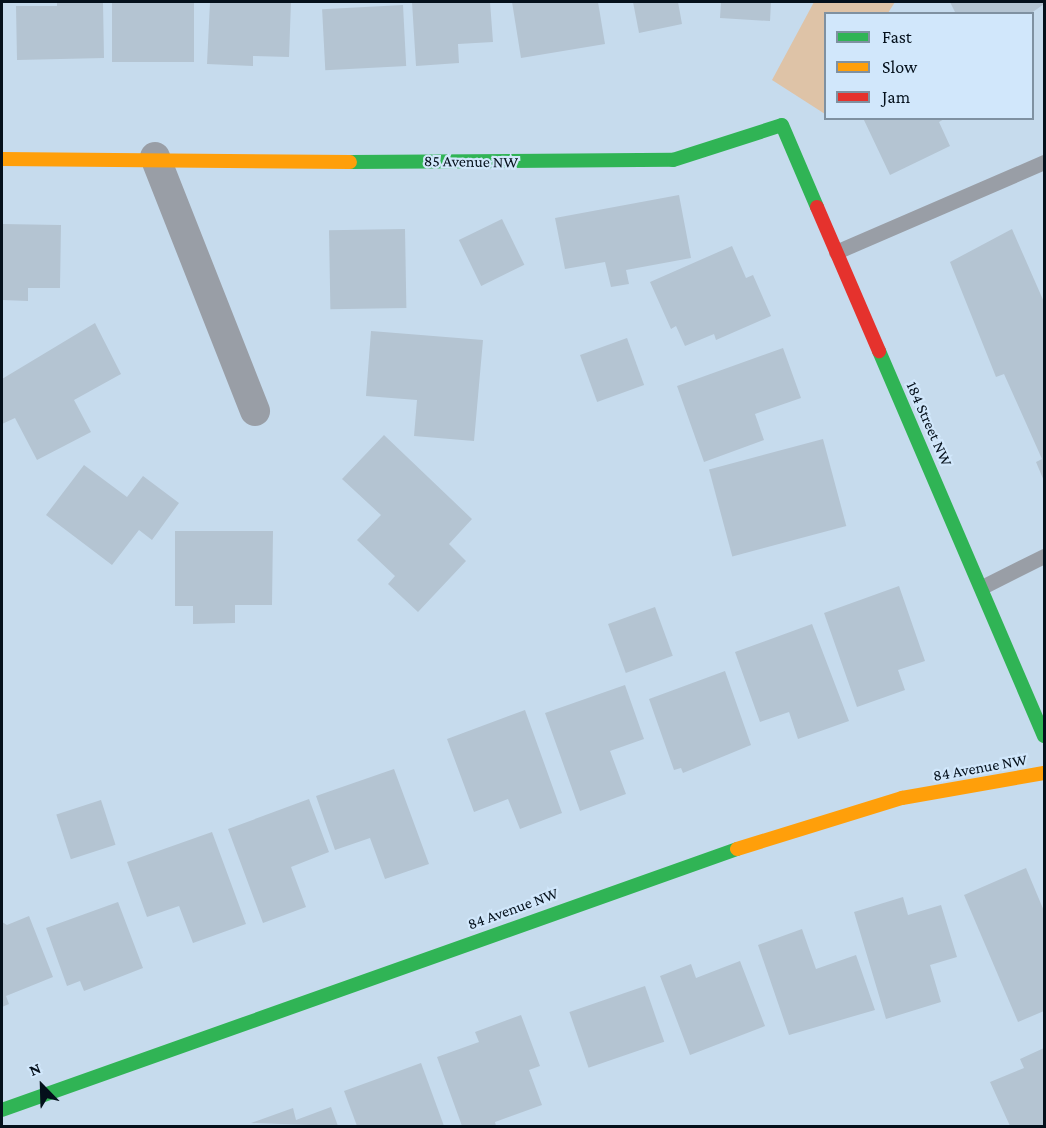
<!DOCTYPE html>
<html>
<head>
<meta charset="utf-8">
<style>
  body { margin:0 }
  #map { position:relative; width:1046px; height:1128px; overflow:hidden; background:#c6dbed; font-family:"Crimson Pro",serif }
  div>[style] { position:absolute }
  .green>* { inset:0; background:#dec3a7 }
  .building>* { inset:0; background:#b4c4d2; transform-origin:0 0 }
  .lane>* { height:15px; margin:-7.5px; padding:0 7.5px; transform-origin:7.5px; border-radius:7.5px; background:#999ea6 }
  .street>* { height:30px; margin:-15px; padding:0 15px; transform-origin:15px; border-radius:15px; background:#999ea6 }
  .fast>* { height:14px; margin:-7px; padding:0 7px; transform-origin:7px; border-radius:7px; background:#30b455 }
  .slow>* { height:14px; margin:-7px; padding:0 7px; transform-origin:7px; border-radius:7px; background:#ff9f0a }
  .jam>* { height:14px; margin:-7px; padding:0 7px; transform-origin:7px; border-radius:7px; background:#e5322d }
  span { translate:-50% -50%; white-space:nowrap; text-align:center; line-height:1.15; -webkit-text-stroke:4.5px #d1e7fb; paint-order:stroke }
  .street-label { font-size:16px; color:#04101b }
  .frame { position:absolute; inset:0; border:3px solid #04101b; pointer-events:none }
  .legend { position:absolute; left:824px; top:12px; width:210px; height:108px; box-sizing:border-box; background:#d1e7fb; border:2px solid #7f91a1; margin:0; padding:8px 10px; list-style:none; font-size:18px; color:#04101b }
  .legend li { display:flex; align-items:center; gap:12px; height:30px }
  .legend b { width:30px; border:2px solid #7f91a1 }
  .north { position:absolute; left:12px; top:1056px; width:60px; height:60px; -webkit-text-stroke:4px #d1e7fb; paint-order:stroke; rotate:337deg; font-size:16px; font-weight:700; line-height:24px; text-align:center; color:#04101b }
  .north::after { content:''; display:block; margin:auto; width:21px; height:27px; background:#04101b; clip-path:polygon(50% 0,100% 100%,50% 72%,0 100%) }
</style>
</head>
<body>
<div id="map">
  <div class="green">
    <div style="clip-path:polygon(814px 2px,895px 2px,888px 13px,826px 14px,825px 114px,772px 80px)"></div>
  </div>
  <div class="building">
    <div style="clip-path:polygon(57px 2px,103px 2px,104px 58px,17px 60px,16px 6px,57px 6px)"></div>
    <div style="left:112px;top:2px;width:82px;height:60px"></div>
    <div style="clip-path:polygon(210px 2px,291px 2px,289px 57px,253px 56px,253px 66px,207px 64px)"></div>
    <div style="clip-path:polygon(412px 2px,490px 2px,493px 42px,458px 44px,459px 63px,416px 66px)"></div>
    <div style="clip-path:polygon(512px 2px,598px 2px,605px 44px,521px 58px)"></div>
    <div style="clip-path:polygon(633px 2px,678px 2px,682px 24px,639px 33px)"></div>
    <div style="clip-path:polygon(721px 2px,771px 2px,770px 21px,720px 18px)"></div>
    <div style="clip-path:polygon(950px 2px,1044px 2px,1044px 4px,1030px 14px,956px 14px)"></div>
    <div style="left:403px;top:5px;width:61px;height:81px;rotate:87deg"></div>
    <div style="clip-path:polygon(863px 118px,946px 118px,939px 122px,950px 146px,890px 175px)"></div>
    <div style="clip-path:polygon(679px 195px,691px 258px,626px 270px,629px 284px,611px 287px,605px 262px,565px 269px,555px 218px)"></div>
    <div style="left:502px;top:219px;width:51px;height:48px;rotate:64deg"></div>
    <div style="clip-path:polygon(2px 224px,61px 225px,60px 288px,28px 288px,28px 301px,2px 300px)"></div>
    <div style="left:405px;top:229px;width:79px;height:76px;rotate:89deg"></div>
    <div style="clip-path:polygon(1012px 229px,1044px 302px,1044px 481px,1036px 462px,1042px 459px,1004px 374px,996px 377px,950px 262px)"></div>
    <div style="clip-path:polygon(732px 246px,746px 278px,753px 275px,771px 316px,716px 340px,714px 334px,685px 346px,676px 326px,671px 329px,650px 282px)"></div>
    <div style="clip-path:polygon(95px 323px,121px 374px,74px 400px,91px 432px,37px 460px,15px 418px,2px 424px,2px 379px)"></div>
    <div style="clip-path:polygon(371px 331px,483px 340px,474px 441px,414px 436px,417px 400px,366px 396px)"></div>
    <div style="left:627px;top:338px;width:50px;height:50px;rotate:70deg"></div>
    <div style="clip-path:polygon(783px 348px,801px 398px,755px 414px,764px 440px,704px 462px,677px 386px)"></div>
    <div style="clip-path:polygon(384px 435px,472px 519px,449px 544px,466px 561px,418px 612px,388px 584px,395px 576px,357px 540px,381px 515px,342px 479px)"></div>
    <div style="left:823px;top:439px;width:90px;height:118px;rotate:75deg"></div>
    <div style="clip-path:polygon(84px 465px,127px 497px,143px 476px,179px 503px,152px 540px,139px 530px,112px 565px,46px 515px)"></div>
    <div style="clip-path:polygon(175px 531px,273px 531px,272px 605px,235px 605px,235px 623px,193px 624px,193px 606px,175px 606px)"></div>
    <div style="clip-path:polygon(899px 586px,925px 661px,898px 670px,905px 690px,857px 707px,824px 613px)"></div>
    <div style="left:655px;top:607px;width:52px;height:50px;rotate:70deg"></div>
    <div style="clip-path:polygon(812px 624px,849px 721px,798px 739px,789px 712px,760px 722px,735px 652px)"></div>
    <div style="clip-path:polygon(725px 671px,751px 745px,683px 773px,681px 768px,674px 770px,649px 699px)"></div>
    <div style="clip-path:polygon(625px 685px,644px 739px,610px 751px,626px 794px,580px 811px,545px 713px)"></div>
    <div style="clip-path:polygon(525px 710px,562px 813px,520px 829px,508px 799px,474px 812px,447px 739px)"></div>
    <div style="clip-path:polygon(394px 769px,429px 864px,385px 879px,370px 838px,335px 850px,316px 796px)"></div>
    <div style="clip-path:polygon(309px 799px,329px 852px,291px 867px,306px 907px,263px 923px,228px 829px)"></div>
    <div style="left:101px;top:800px;width:47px;height:47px;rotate:72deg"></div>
    <div style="clip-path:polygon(212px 832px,246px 924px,193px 943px,179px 906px,147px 917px,127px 862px)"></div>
    <div style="clip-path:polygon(1026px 868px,1044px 911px,1044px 1011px,1018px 1022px,964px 895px)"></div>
    <div style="clip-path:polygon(903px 897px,908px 915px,941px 905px,957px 957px,930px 965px,941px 1002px,886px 1019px,854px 912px)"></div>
    <div style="clip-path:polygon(118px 902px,143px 968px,84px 991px,80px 981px,67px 986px,46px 928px)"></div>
    <div style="clip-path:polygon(29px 916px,53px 977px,6px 996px,9px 1004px,2px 1007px,2px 922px,7px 925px)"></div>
    <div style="clip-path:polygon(802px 929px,816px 969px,856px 955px,875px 1010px,789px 1035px,758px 945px)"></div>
    <div style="clip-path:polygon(740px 961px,765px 1026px,690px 1055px,660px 976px,691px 964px,696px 978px)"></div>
    <div style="left:645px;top:986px;width:59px;height:80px;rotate:71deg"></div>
    <div style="clip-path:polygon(521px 1015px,540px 1066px,529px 1070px,542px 1105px,495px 1122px,496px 1126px,462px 1126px,437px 1057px,479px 1042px,475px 1032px)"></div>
    <div style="clip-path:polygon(1044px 1048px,1044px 1126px,1010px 1126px,990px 1082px,1024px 1068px,1020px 1059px)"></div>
    <div style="clip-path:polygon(421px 1063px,444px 1126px,357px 1126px,344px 1091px)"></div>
    <div style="clip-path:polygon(331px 1107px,338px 1126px,251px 1123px,293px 1108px,296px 1120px)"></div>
  </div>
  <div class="lane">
    <div style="left:836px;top:252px;width:227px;rotate:-23.4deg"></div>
    <div style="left:982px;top:587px;width:69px;rotate:-26.6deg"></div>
  </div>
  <div class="street">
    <div style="left:155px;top:157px;width:273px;rotate:68.5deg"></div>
  </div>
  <div class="fast">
    <div style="left:350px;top:162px;width:323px;rotate:-0.4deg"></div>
    <div style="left:673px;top:160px;width:114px;rotate:-17.8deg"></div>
    <div style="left:782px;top:125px;width:89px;rotate:66.9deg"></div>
    <div style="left:879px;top:351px;width:419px;rotate:66.8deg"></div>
    <div style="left:2px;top:1110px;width:780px;rotate:-19.55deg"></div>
  </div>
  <div class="slow">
    <div style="left:2px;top:159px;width:348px;rotate:0.5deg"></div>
    <div style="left:737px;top:849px;width:173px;rotate:-17.2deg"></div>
    <div style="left:902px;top:798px;width:144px;rotate:-10deg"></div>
  </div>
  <div class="jam">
    <div style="left:817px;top:207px;width:157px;rotate:66.7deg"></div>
  </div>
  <div class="street-label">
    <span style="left:471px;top:162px;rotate:1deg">85 Avenue NW</span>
    <span style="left:929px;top:424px;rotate:66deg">184 Street NW</span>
    <span style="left:980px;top:768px;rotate:-10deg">84 Avenue NW</span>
    <span style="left:513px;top:909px;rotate:-20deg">84 Avenue NW</span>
  </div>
  <div class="frame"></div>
  <ul class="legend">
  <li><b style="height:8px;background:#30b455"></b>Fast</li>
  <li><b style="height:8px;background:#ff9f0a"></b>Slow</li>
  <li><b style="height:8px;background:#e5322d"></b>Jam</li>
  </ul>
  <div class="north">N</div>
</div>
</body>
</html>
